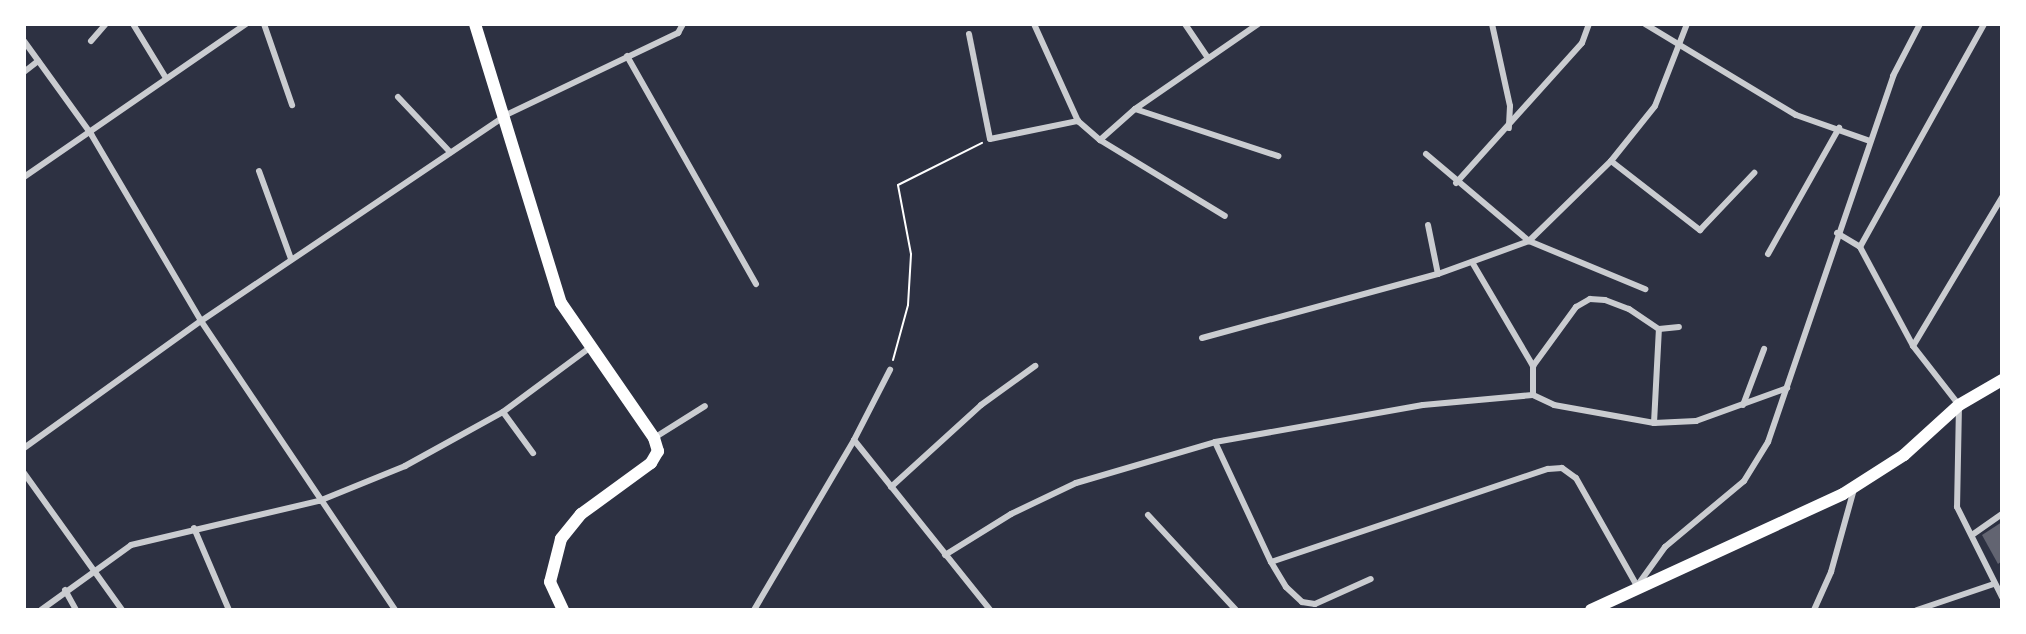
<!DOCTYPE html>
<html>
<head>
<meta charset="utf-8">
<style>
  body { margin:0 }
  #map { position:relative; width:2026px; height:634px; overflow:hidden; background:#2d3142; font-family:Figtree,sans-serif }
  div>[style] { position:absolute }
  .building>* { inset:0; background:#626471 }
  .path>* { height:2px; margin:-1px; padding:0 1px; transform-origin:1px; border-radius:1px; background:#fff }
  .minor>* { height:6px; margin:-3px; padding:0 3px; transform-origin:3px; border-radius:3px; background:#caccd0 }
  .secondary>* { height:12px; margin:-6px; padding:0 6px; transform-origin:6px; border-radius:6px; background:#fff }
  span { translate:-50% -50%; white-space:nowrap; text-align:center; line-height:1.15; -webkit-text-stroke:6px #fff; paint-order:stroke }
  .frame { position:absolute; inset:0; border:26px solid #fff; pointer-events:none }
</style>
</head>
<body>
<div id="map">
  <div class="building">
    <div style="clip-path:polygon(2002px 522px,2002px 561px,1998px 564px,1982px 535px)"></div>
  </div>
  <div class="path">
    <div style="left:893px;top:360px;width:57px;rotate:-74.7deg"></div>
    <div style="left:908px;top:305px;width:51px;rotate:-86.6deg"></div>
    <div style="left:911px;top:254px;width:70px;rotate:-100.7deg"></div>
    <div style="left:898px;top:185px;width:94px;rotate:-26.6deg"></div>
  </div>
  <div class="minor">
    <div style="left:133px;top:24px;width:63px;rotate:58.6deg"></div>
    <div style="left:264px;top:24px;width:86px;rotate:70.9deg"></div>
    <div style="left:1034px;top:24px;width:107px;rotate:65.6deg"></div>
    <div style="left:1185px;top:24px;width:41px;rotate:55.9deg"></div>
    <div style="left:1492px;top:24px;width:84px;rotate:77.6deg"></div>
    <div style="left:1510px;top:106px;width:22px;rotate:93deg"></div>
    <div style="left:1645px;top:24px;width:176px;rotate:31.1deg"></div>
    <div style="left:1796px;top:115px;width:78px;rotate:19.4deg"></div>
    <div style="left:969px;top:34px;width:107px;rotate:78.7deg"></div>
    <div style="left:990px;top:139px;width:90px;rotate:-11.6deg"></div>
    <div style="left:1078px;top:121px;width:29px;rotate:41deg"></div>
    <div style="left:1100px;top:140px;width:47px;rotate:-41.5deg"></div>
    <div style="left:1135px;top:109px;width:150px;rotate:-34.6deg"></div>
    <div style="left:24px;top:41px;width:115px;rotate:54.2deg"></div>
    <div style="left:91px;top:134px;width:217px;rotate:59.5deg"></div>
    <div style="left:201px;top:321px;width:348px;rotate:56.1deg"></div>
    <div style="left:91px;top:41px;width:23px;rotate:-49deg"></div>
    <div style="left:627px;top:56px;width:262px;rotate:60.5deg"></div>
    <div style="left:24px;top:72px;width:18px;rotate:-38deg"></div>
    <div style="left:398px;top:97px;width:76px;rotate:46.6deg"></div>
    <div style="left:1135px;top:109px;width:151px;rotate:18.2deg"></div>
    <div style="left:1100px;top:140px;width:146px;rotate:31.3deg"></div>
    <div style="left:1426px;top:154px;width:135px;rotate:40.2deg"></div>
    <div style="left:1529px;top:241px;width:126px;rotate:22.5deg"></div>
    <div style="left:1611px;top:161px;width:113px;rotate:37.8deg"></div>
    <div style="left:1700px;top:230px;width:79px;rotate:-46.5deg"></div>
    <div style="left:259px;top:171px;width:94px;rotate:70deg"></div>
    <div style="left:24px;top:177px;width:270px;rotate:-34.6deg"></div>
    <div style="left:1456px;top:183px;width:188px;rotate:-48deg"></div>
    <div style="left:1582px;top:43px;width:20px;rotate:-70deg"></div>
    <div style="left:1428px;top:225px;width:50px;rotate:78.5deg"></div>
    <div style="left:1837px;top:233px;width:27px;rotate:31deg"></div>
    <div style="left:1860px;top:247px;width:112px;rotate:61.8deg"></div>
    <div style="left:1913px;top:346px;width:75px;rotate:52.1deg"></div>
    <div style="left:1959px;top:405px;width:102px;rotate:91.1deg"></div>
    <div style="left:1957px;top:507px;width:101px;rotate:63.4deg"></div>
    <div style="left:1860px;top:247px;width:255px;rotate:-60.9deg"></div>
    <div style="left:1768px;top:254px;width:145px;rotate:-60.6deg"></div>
    <div style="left:1472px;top:262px;width:121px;rotate:59.6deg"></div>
    <div style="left:1202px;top:338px;width:245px;rotate:-15.2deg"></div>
    <div style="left:1438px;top:274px;width:97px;rotate:-19.9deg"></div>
    <div style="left:1529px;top:241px;width:115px;rotate:-44.3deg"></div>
    <div style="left:1611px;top:161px;width:70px;rotate:-51.3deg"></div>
    <div style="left:1655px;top:106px;width:88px;rotate:-68.7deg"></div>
    <div style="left:1913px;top:346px;width:174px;rotate:-59.1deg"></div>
    <div style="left:1533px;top:395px;width:29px;rotate:-90deg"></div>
    <div style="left:1533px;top:366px;width:73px;rotate:-53.9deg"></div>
    <div style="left:1576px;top:307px;width:16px;rotate:-30deg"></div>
    <div style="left:1590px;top:299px;width:15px;rotate:4deg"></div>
    <div style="left:1605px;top:300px;width:26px;rotate:21deg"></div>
    <div style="left:1629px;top:309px;width:36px;rotate:34deg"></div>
    <div style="left:1659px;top:329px;width:20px;rotate:-6deg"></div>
    <div style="left:1743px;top:405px;width:60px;rotate:-69.4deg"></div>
    <div style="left:503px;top:412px;width:51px;rotate:53.8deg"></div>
    <div style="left:1654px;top:423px;width:94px;rotate:-87deg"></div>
    <div style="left:654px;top:438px;width:60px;rotate:-32.1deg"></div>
    <div style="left:854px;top:440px;width:218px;rotate:51.3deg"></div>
    <div style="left:1215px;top:442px;width:132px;rotate:65deg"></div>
    <div style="left:1271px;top:562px;width:292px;rotate:-18.6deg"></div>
    <div style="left:1548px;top:469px;width:14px;rotate:-4deg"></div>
    <div style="left:1562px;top:468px;width:17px;rotate:36deg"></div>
    <div style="left:1576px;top:478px;width:124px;rotate:60.5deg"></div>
    <div style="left:1637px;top:586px;width:48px;rotate:-54.3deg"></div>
    <div style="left:1665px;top:547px;width:103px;rotate:-39.9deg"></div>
    <div style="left:1744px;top:481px;width:46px;rotate:-58.4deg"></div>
    <div style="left:1768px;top:442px;width:387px;rotate:-71.1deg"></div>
    <div style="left:1893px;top:76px;width:59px;rotate:-62.6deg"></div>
    <div style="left:24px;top:448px;width:218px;rotate:-35.7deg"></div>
    <div style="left:201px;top:321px;width:368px;rotate:-34deg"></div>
    <div style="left:506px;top:115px;width:191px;rotate:-25.5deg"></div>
    <div style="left:678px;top:33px;width:10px;rotate:-61deg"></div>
    <div style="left:24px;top:473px;width:168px;rotate:54.4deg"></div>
    <div style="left:891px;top:487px;width:122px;rotate:-42.3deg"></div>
    <div style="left:981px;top:405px;width:67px;rotate:-35.8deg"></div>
    <div style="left:1148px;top:515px;width:129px;rotate:47.2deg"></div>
    <div style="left:194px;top:528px;width:89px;rotate:66.9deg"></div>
    <div style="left:1972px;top:535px;width:37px;rotate:-35deg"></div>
    <div style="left:945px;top:555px;width:78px;rotate:-31.8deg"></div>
    <div style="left:1011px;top:514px;width:72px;rotate:-25.5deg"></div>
    <div style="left:1076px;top:483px;width:145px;rotate:-16.4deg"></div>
    <div style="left:1215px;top:442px;width:211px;rotate:-10.1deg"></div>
    <div style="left:1423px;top:405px;width:110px;rotate:-5.2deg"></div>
    <div style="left:1533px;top:395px;width:23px;rotate:25deg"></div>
    <div style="left:1554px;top:405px;width:102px;rotate:10.2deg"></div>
    <div style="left:1654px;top:423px;width:42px;rotate:-2.7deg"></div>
    <div style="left:1696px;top:421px;width:97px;rotate:-19.9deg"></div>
    <div style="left:1271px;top:562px;width:29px;rotate:59deg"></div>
    <div style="left:1286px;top:587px;width:22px;rotate:43deg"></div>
    <div style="left:1302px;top:602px;width:13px;rotate:9deg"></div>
    <div style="left:1315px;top:604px;width:61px;rotate:-24.1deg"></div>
    <div style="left:65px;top:590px;width:23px;rotate:61deg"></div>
    <div style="left:41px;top:610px;width:111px;rotate:-35.8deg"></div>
    <div style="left:131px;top:545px;width:193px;rotate:-13.2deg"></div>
    <div style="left:319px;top:501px;width:93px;rotate:-22.1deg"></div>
    <div style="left:405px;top:466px;width:112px;rotate:-28.9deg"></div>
    <div style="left:503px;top:412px;width:111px;rotate:-36.6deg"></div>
    <div style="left:754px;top:610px;width:197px;rotate:-59.5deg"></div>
    <div style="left:854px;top:440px;width:79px;rotate:-62.8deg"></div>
    <div style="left:1814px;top:610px;width:42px;rotate:-65.9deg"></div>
    <div style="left:1831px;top:572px;width:86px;rotate:-74.5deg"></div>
    <div style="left:1917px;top:610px;width:81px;rotate:-18.7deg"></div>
  </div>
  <div class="secondary">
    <div style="left:475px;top:24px;width:292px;rotate:72.9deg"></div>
    <div style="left:561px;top:303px;width:164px;rotate:55.4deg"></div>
    <div style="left:654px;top:438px;width:14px;rotate:73deg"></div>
    <div style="left:658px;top:451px;width:14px;rotate:120deg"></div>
    <div style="left:651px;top:463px;width:87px;rotate:143.9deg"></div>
    <div style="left:581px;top:514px;width:32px;rotate:129deg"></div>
    <div style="left:561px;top:539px;width:44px;rotate:104.3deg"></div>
    <div style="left:550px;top:582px;width:31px;rotate:65deg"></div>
    <div style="left:1591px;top:610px;width:277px;rotate:-24.7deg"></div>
    <div style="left:1843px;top:494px;width:72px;rotate:-32.6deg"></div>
    <div style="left:1904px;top:455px;width:74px;rotate:-42.3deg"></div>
    <div style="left:1959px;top:405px;width:50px;rotate:-30.2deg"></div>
  </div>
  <div class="frame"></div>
</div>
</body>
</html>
